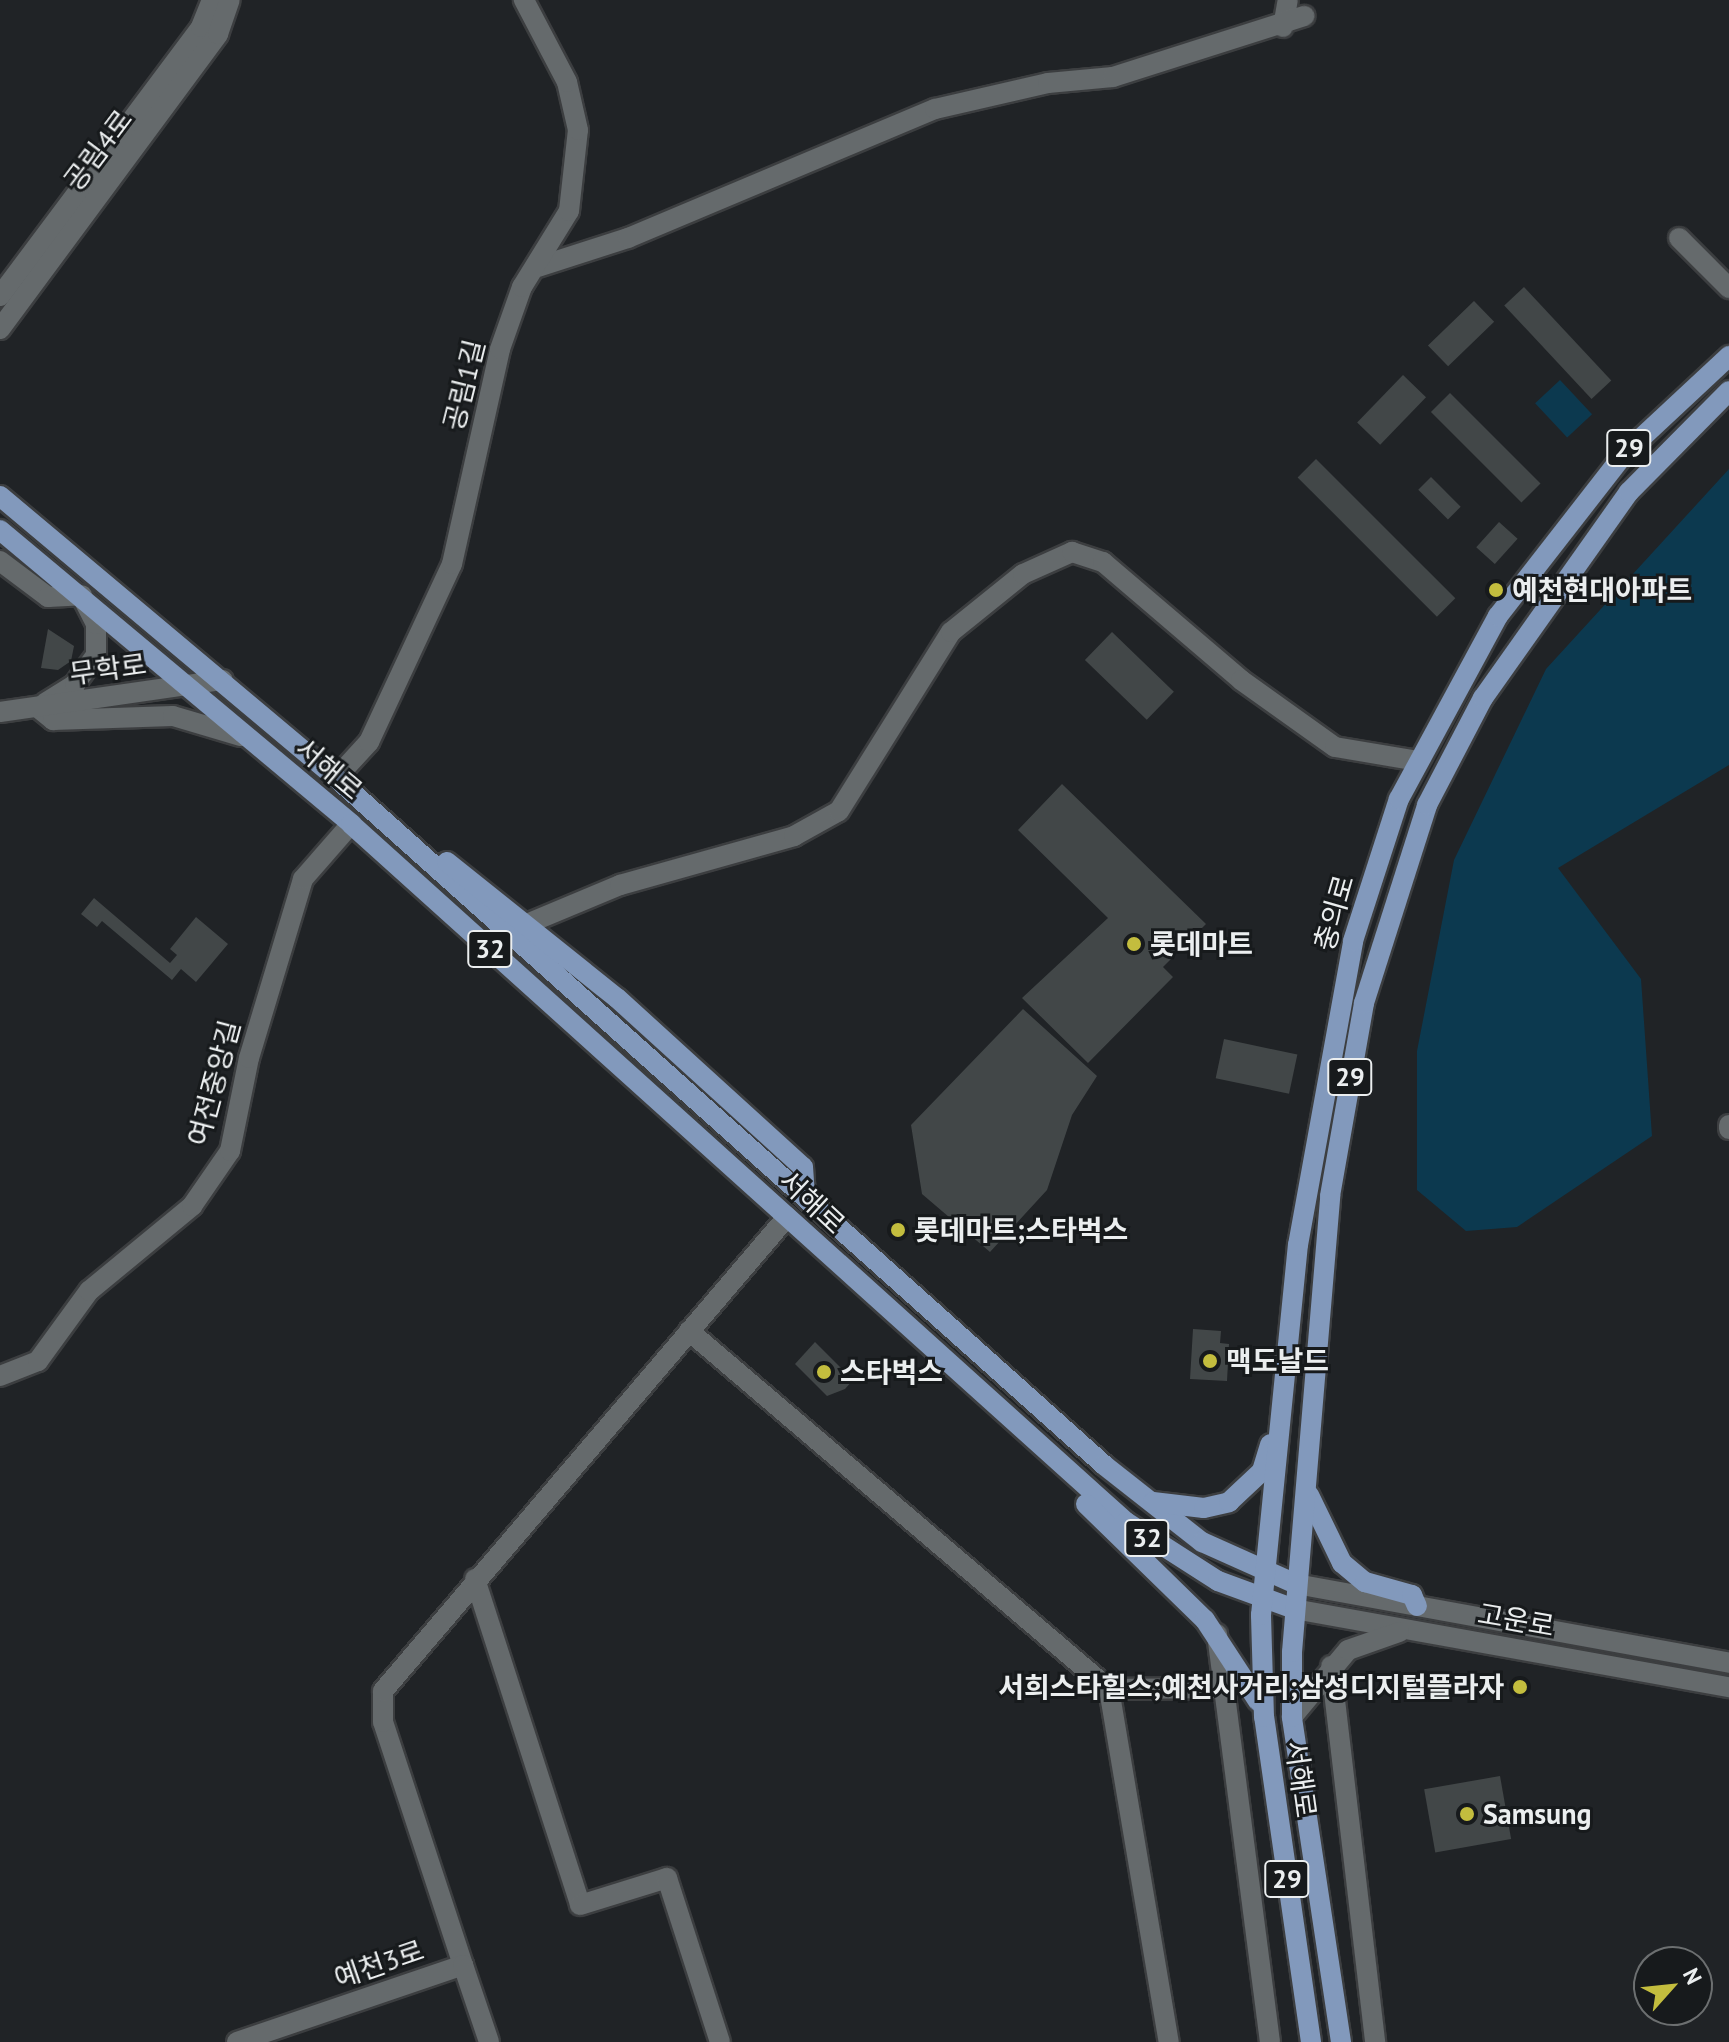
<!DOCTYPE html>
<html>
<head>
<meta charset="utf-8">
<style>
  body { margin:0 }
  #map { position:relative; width:1729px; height:2042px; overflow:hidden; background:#202326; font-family:"PT Sans","Noto Sans KR",sans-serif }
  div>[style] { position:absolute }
  .green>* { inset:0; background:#0c394f; transform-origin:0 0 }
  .building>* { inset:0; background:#424748; transform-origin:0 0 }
  .roads { filter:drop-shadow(2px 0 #3c3e40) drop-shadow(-2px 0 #3c3e40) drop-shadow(0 2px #3c3e40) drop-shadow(0 -2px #3c3e40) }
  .minor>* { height:20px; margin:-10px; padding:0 10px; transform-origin:10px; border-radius:10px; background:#656a6c }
  .secondary>* { height:20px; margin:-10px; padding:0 10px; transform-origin:10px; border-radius:10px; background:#656a6c }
  .primary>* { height:20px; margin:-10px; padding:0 10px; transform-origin:10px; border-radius:10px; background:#8299bc }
  .dots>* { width:22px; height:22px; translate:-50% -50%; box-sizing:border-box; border:4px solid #171a1c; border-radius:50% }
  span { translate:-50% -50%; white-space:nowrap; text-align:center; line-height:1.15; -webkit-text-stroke:6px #171a1c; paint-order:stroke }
  .shield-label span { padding:2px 6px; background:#171a1c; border:2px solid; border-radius:6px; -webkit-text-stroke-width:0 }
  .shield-label { font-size:26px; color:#ebeeef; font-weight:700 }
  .street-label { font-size:28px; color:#ebeeef }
  .poi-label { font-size:28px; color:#ebeeef; font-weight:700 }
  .left { translate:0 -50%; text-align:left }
  .right { translate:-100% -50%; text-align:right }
  .north { position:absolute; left:1633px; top:1946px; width:80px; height:80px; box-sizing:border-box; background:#171a1c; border:2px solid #6c6f70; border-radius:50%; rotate:63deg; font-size:22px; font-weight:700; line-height:32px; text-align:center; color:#ebeeef }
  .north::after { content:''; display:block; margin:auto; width:28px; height:36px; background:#c3bd3e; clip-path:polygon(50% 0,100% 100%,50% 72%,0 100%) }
</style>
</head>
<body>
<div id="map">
  <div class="green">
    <div style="left:1560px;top:380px;width:47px;height:34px;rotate:47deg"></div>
    <div style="clip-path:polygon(1729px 469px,1729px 765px,1558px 868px,1641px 979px,1652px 1136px,1517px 1227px,1466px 1231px,1417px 1190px,1417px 1051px,1454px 860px,1546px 669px)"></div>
  </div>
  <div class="building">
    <div style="left:1524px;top:287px;width:128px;height:27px;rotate:47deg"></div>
    <div style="left:1474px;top:301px;width:29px;height:64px;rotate:46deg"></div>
    <div style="left:1403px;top:375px;width:32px;height:66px;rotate:44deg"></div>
    <div style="left:1450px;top:393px;width:128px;height:27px;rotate:45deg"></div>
    <div style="left:1316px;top:459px;width:197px;height:26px;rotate:45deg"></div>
    <div style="left:1431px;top:477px;width:42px;height:18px;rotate:45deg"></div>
    <div style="left:1499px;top:522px;width:25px;height:34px;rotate:42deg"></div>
    <div style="clip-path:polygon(48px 629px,74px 646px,71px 661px,58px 670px,41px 668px)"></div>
    <div style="left:1112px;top:632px;width:86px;height:39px;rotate:44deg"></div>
    <div style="clip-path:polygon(1062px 784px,1206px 924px,1163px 967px,1173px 977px,1088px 1063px,1022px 998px,1108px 918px,1018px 830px)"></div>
    <div style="clip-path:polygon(94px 898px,170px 963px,177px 955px,170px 949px,196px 917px,228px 944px,196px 982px,181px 969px,172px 980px,102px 921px,97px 927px,81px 914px)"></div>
    <div style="clip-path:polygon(1023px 1009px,1097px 1076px,1072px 1115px,1047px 1190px,990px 1252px,922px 1194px,911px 1125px)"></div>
    <div style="left:1224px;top:1039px;width:75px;height:40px;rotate:12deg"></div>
    <div style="clip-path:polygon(1193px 1329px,1221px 1331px,1220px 1343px,1229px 1344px,1227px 1381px,1190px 1379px)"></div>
    <div style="clip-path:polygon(815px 1342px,853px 1380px,845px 1389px,827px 1396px,795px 1364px)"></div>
    <div style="left:1500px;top:1776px;width:64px;height:77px;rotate:80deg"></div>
  </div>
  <div class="roads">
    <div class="minor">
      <div style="left:1283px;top:27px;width:27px;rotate:-80deg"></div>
      <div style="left:1679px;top:238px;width:71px;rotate:45deg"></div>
      <div style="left:538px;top:267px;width:95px;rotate:-17.9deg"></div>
      <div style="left:628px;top:238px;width:333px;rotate:-22.8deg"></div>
      <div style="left:935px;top:109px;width:116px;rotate:-13deg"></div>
      <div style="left:1048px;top:83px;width:65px;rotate:-5.3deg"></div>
      <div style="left:1113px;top:77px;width:201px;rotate:-17.7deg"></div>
      <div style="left:0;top:296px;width:336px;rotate:-53.2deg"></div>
      <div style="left:201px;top:27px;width:29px;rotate:-68deg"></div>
      <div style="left:0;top:329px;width:367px;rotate:-53.5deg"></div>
      <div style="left:218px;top:34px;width:36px;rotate:-71deg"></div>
      <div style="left:0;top:561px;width:60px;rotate:36.9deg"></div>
      <div style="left:48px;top:597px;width:34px;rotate:-3deg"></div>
      <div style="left:336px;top:778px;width:49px;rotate:-47.5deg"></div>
      <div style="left:369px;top:742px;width:196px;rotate:-65deg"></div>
      <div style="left:452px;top:564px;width:220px;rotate:-77.4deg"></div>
      <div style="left:500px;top:349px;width:66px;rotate:-70.5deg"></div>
      <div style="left:522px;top:287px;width:89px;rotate:-58.3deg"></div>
      <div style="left:569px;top:211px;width:81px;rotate:-83.7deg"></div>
      <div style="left:578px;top:130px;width:49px;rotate:-102.9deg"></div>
      <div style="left:567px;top:82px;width:93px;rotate:-117.7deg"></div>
      <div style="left:529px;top:923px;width:99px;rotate:-22.7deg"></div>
      <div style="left:620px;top:885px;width:181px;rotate:-15.7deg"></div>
      <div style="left:794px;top:836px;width:51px;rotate:-29.1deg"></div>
      <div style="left:839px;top:811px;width:211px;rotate:-58deg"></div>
      <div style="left:951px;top:632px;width:92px;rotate:-38.9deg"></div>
      <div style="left:1023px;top:574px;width:54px;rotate:-24.2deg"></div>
      <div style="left:1072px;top:552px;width:33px;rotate:18deg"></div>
      <div style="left:1103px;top:562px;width:182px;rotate:40.5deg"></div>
      <div style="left:1241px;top:680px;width:115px;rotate:35.5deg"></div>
      <div style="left:1335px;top:747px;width:85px;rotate:9.5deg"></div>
      <div style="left:1729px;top:1125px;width:4px;rotate:90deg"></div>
      <div style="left:689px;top:1331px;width:552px;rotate:40.44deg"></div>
      <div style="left:1109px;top:1689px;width:358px;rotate:80.4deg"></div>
      <div style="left:0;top:1376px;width:41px;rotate:-21.5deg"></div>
      <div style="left:38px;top:1361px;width:87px;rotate:-53.9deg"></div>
      <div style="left:89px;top:1291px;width:134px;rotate:-39.5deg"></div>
      <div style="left:192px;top:1206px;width:67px;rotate:-55.4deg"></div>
      <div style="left:230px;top:1151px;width:95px;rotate:-78.5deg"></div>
      <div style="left:249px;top:1058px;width:187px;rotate:-73.2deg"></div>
      <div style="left:303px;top:879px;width:73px;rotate:-48.9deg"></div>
      <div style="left:475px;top:1579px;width:342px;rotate:72.1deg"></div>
      <div style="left:580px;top:1905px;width:91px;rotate:-17.2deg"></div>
      <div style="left:667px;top:1878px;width:172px;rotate:72.1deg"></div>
      <div style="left:1217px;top:1634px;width:411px;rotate:82.6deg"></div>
      <div style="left:1331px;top:1666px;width:379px;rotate:83.3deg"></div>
      <div style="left:1109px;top:1689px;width:112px;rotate:-0.5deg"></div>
      <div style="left:463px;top:1965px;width:256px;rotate:-108.2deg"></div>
      <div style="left:383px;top:1722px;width:31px;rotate:-90deg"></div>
      <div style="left:383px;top:1691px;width:623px;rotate:-49.56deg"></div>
      <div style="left:237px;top:2042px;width:239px;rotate:-18.8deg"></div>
      <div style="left:463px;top:1965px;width:81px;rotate:71.3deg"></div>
    </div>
    <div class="secondary">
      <div style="left:45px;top:703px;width:36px;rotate:-32deg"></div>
      <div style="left:75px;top:684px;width:36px;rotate:-54deg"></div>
      <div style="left:96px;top:655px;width:31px;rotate:-90deg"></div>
      <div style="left:96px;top:624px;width:29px;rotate:-117deg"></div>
      <div style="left:37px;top:707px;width:21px;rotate:39deg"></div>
      <div style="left:53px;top:720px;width:120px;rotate:-1.9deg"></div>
      <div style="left:173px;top:716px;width:71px;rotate:16.4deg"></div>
      <div style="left:0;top:712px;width:225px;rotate:-8.2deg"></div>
      <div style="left:1296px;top:1584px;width:440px;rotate:10.3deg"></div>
      <div style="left:1294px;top:1609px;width:442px;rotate:10.2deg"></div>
      <div style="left:1292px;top:1717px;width:87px;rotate:-50.1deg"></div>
      <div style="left:1348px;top:1650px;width:54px;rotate:-19.4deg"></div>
    </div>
    <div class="primary">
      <div style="left:0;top:496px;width:439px;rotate:40deg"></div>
      <div style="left:336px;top:778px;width:1030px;rotate:41.81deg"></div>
      <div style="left:1104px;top:1465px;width:125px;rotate:38.2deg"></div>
      <div style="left:1202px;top:1542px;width:103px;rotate:24.1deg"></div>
      <div style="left:0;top:530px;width:458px;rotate:39.9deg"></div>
      <div style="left:351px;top:824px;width:1043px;rotate:42.01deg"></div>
      <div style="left:1126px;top:1522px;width:109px;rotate:32.7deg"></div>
      <div style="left:1218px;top:1581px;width:81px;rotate:20.2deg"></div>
      <div style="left:447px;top:862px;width:218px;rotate:38.7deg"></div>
      <div style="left:617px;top:998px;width:251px;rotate:42.3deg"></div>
      <div style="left:803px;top:1167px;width:30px;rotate:86deg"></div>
      <div style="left:1309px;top:1495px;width:76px;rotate:64.1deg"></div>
      <div style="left:1342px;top:1563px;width:30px;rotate:40deg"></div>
      <div style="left:1365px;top:1582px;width:49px;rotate:15.5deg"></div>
      <div style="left:1412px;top:1595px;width:12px;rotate:66deg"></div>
      <div style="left:1153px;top:1502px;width:51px;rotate:6.7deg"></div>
      <div style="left:1204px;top:1508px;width:26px;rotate:-13deg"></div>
      <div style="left:1229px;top:1502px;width:45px;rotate:-43.2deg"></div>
      <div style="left:1262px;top:1471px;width:28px;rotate:-73deg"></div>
      <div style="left:1086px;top:1504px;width:166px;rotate:44.3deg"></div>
      <div style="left:1205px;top:1620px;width:97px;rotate:56.8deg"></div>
      <div style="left:1311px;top:2042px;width:328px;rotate:-98.2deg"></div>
      <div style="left:1264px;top:1717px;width:102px;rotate:-91.7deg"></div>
      <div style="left:1261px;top:1615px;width:372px;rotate:-84.3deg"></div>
      <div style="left:1298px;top:1245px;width:309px;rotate:-79.7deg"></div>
      <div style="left:1353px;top:941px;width:149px;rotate:-72.1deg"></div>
      <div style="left:1399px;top:799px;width:208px;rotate:-61.6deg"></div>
      <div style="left:1498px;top:616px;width:205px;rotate:-52.1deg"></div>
      <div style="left:1624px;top:454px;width:144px;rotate:-43deg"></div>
      <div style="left:1341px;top:2042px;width:329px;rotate:-98.6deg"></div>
      <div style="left:1292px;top:1717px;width:65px;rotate:-90deg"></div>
      <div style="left:1292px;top:1652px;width:458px;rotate:-85.2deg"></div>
      <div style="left:1330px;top:1196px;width:196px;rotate:-80deg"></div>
      <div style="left:1364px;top:1003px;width:208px;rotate:-72.3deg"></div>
      <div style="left:1427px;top:805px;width:121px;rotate:-62.4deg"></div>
      <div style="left:1483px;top:698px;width:252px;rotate:-54.7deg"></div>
      <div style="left:1629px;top:492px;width:142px;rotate:-45.3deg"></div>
    </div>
  </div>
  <div class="dots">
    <div style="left:1496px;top:590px;background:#c3bd3e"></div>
    <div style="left:1134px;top:944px;background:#c3bd3e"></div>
    <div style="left:898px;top:1230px;background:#c3bd3e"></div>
    <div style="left:1210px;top:1361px;background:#c3bd3e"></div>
    <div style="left:824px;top:1372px;background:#c3bd3e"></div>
    <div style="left:1520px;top:1687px;background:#c3bd3e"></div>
    <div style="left:1467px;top:1814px;background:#c3bd3e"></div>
  </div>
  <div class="shield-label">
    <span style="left:1629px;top:448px">29</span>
    <span style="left:490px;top:949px">32</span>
    <span style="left:1350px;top:1077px">29</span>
    <span style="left:1147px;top:1538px">32</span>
    <span style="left:1287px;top:1879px">29</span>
  </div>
  <div class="street-label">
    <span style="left:98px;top:150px;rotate:-53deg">공림4로</span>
    <span style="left:464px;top:385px;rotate:-76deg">공림1길</span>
    <span style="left:108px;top:669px;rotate:-8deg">무학로</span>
    <span style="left:329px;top:769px;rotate:40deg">서해로</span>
    <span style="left:1334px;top:913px;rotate:-74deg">충의로</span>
    <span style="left:214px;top:1083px;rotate:-75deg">여전중앙길</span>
    <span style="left:812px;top:1202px;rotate:43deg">서해로</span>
    <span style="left:1516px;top:1620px;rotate:10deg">고운로</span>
    <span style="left:1301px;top:1779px;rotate:82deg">서해로</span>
    <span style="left:379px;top:1964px;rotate:-19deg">예천3로</span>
  </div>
  <div class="poi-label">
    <span class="left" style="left:1512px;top:590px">예천현대아파트</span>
    <span class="left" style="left:1150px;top:944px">롯데마트</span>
    <span class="left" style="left:914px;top:1230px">롯데마트;스타벅스</span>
    <span class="left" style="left:1226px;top:1361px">맥도날드</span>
    <span class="left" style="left:840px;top:1372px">스타벅스</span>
    <span class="right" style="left:1504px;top:1687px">서희스타힐스;예천사거리;삼성디지털플라자</span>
    <span class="left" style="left:1483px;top:1814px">Samsung</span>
  </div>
  <div class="north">N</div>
</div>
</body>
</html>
